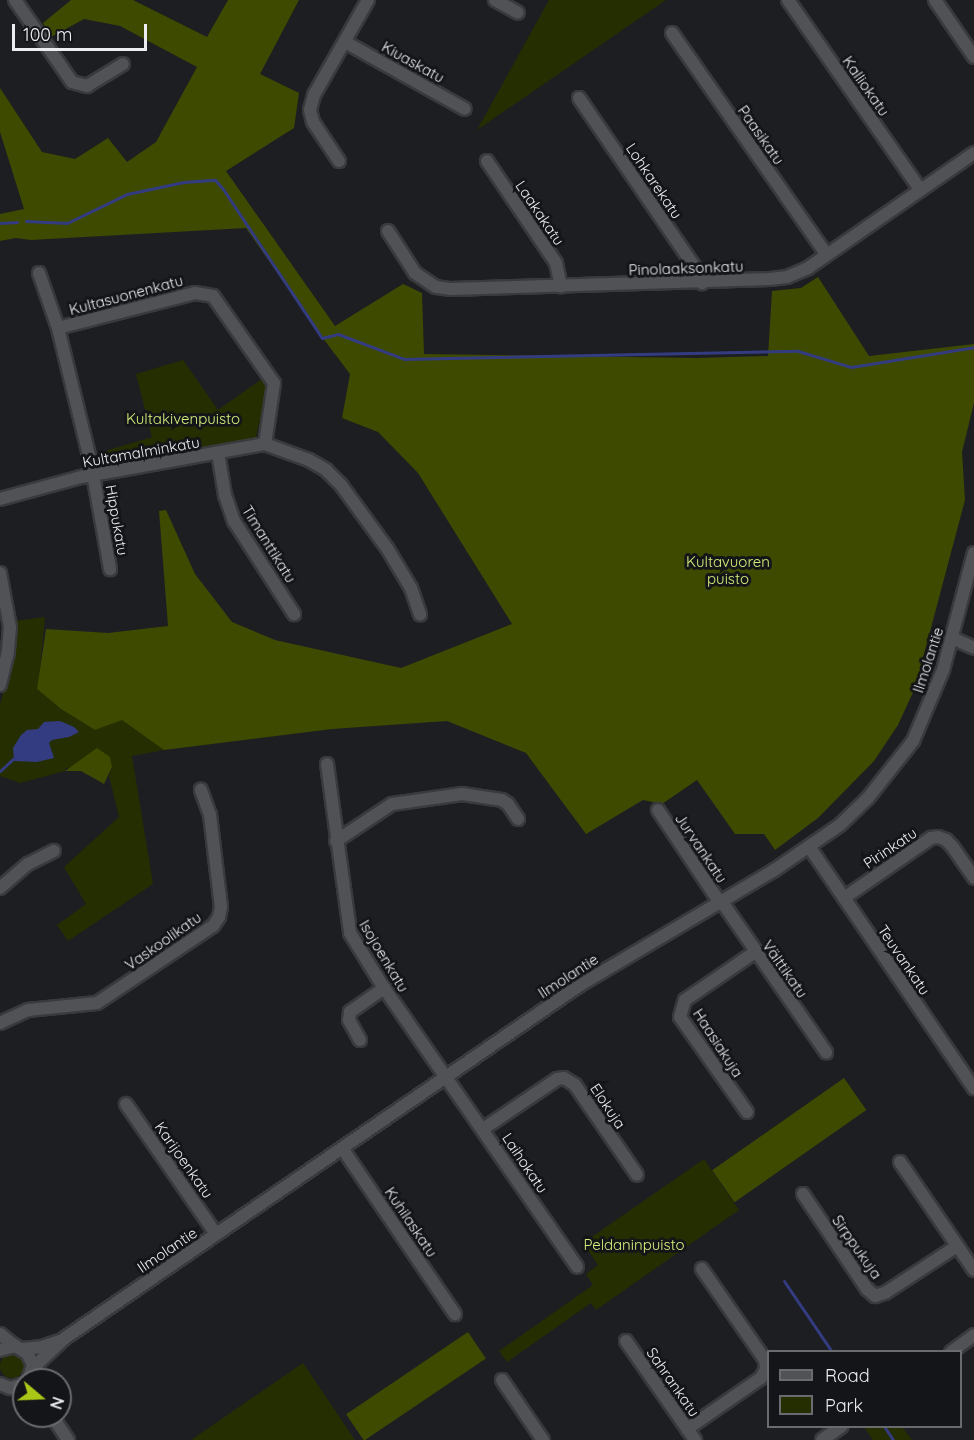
<!DOCTYPE html>
<html>
<head>
<meta charset="utf-8">
<style>
  body { margin:0 }
  #map { position:relative; width:974px; height:1440px; overflow:hidden; background:#1d1e22; font-family:Quicksand,sans-serif }
  div>[style] { position:absolute }
  .green>* { inset:0; background:#252e00 }
  .round { border-radius:50% }
  .forest>* { inset:0; background:#3d4a00; transform-origin:0 0 }
  .water>* { inset:0; background:#343c81 }
  .stream>* { height:3px; margin:-1.5px; padding:0 1.5px; transform-origin:1.5px; border-radius:1.5px; background:#343c81 }
  .roads { filter:drop-shadow(2px 0 #3a3a3d) drop-shadow(-2px 0 #3a3a3d) drop-shadow(0 2px #3a3a3d) drop-shadow(0 -2px #3a3a3d) }
  .minor>* { height:12px; margin:-6px; padding:0 6px; transform-origin:6px; border-radius:6px; background:#515256 }
  span { translate:-50% -50%; white-space:nowrap; text-align:center; line-height:1.15; -webkit-text-stroke:6px #141518; paint-order:stroke }
  .street-label { font-size:15px; color:#ecedf0 }
  .park-label { font-size:15px; color:#d6f07c }
  .legend { position:absolute; left:767px; top:1350px; width:195px; height:78px; box-sizing:border-box; background:#141518; border:2px solid #6a6b6e; margin:0; padding:8px 10px; list-style:none; font-size:18px; color:#ecedf0 }
  .legend li { display:flex; align-items:center; gap:12px; height:30px }
  .legend b { width:30px; border:2px solid #6a6b6e }
  .north { position:absolute; left:12px; top:1368px; width:60px; height:60px; box-sizing:border-box; background:#141518; border:2px solid #6a6b6e; border-radius:50%; rotate:109deg; font-size:16px; font-weight:700; line-height:24px; text-align:center; color:#ecedf0 }
  .north::after { content:''; display:block; margin:auto; width:21px; height:27px; background:#aac718; clip-path:polygon(50% 0,100% 100%,50% 72%,0 100%) }
  .scale { position:absolute; left:12px; top:24px; width:135px; height:27px; box-sizing:border-box; border:3px solid #ecedf0; border-top:0; padding-left:8px; font-size:18px; line-height:21px; white-space:nowrap; color:#ecedf0; -webkit-text-stroke:4px #141518; paint-order:stroke }
</style>
</head>
<body>
<div id="map">
  <div class="green">
    <div style="clip-path:polygon(549px 0,666px 0,477px 130px)"></div>
    <div style="clip-path:polygon(183px 360px,218px 410px,263px 378px,267px 385px,266px 394px,256px 437px,252px 440px,102px 468px,99px 465px,95px 454px,152px 437px,136px 374px)"></div>
    <div style="clip-path:polygon(45px 617px,38px 690px,61px 709px,95px 730px,122px 719px,164px 750px,132px 756px,153px 884px,68px 941px,57px 925px,86px 904px,64px 867px,119px 817px,109px 776px,112px 767px,66px 768px,65px 771px,20px 783px,0 776px,0 704px,13px 660px,15px 621px)"></div>
    <div style="clip-path:polygon(704px 1159px,739px 1210px,596px 1310px,591px 1303px,507px 1362px,499px 1351px,593px 1285px,586px 1274px,598px 1265px,583px 1243px)"></div>
    <div class="round" style="left:0;top:1354px;width:24px;height:24px"></div>
    <div style="clip-path:polygon(303px 1363px,355px 1440px,191px 1440px)"></div>
    <div style="clip-path:polygon(864px 1427px,902px 1427px,912px 1440px,873px 1440px)"></div>
  </div>
  <div class="forest">
    <div style="clip-path:polygon(71px 0,133px 0,207px 37px,228px 0,299px 0,260px 74px,299px 93px,294px 128px,226px 171px,335px 326px,403px 284px,422px 293px,424px 354px,697px 358px,768px 356px,772px 291px,801px 288px,818px 277px,869px 356px,974px 344px,974px 403px,962px 452px,965px 500px,915px 688px,898px 725px,874px 761px,818px 818px,775px 850px,764px 834px,735px 834px,697px 780px,662px 804px,643px 800px,586px 834px,526px 753px,447px 721px,332px 729px,164px 750px,122px 720px,95px 730px,61px 709px,37px 689px,46px 629px,108px 633px,168px 626px,159px 511px,166px 510px,195px 574px,232px 622px,275px 640px,401px 668px,512px 624px,418px 473px,378px 432px,342px 418px,350px 374px,322px 337px,246px 228px,31px 240px,16px 238px,0 241px,0 214px,24px 209px,0 132px,0 88px,42px 152px,75px 159px,108px 138px,127px 162px,156px 142px,197px 67px,120px 26px,84px 19px,51px 37px,43px 23px)"></div>
    <div style="clip-path:polygon(97px 748px,110px 757px,112px 767px,104px 784px,81px 771px,65px 771px)"></div>
    <div style="left:844px;top:1078px;width:39px;height:161px;rotate:55deg"></div>
    <div style="left:468px;top:1332px;width:32px;height:147px;rotate:56deg"></div>
  </div>
  <div class="water">
    <div style="clip-path:polygon(60px 721px,74px 727px,79px 732px,69px 737px,52px 740px,49px 743px,54px 758px,37px 762px,14px 761px,13px 748px,21px 735px,27px 730px,38px 729px,44px 722px)"></div>
  </div>
  <div class="stream">
    <div style="left:26px;top:221px;width:41px;rotate:2.8deg"></div>
    <div style="left:67px;top:223px;width:67px;rotate:-25.8deg"></div>
    <div style="left:127px;top:194px;width:58px;rotate:-11.9deg"></div>
    <div style="left:184px;top:182px;width:31px;rotate:-4deg"></div>
    <div style="left:215px;top:180px;width:12px;rotate:48deg"></div>
    <div style="left:223px;top:189px;width:179px;rotate:56.4deg"></div>
    <div style="left:322px;top:338px;width:16px;rotate:-14deg"></div>
    <div style="left:338px;top:334px;width:71px;rotate:20.7deg"></div>
    <div style="left:404px;top:359px;width:394px;rotate:-1.2deg"></div>
    <div style="left:798px;top:351px;width:55px;rotate:16.8deg"></div>
    <div style="left:851px;top:367px;width:125px;rotate:-9.2deg"></div>
    <div style="left:0;top:223px;width:17px;rotate:-3deg"></div>
    <div style="left:0;top:771px;width:18px;rotate:-43deg"></div>
    <div style="left:784px;top:1281px;width:86px;rotate:55.9deg"></div>
    <div style="left:884px;top:1426px;width:17px;rotate:57deg"></div>
  </div>
  <div class="roads">
    <div class="minor">
      <div style="left:15px;top:0;width:100px;rotate:55.2deg"></div>
      <div style="left:72px;top:82px;width:16px;rotate:15deg"></div>
      <div style="left:87px;top:86px;width:42px;rotate:-31.4deg"></div>
      <div style="left:495px;top:0;width:26px;rotate:29deg"></div>
      <div style="left:788px;top:0;width:231px;rotate:55.1deg"></div>
      <div style="left:935px;top:0;width:69px;rotate:55.6deg"></div>
      <div style="left:672px;top:33px;width:269px;rotate:55.1deg"></div>
      <div style="left:345px;top:42px;width:137px;rotate:29.2deg"></div>
      <div style="left:579px;top:98px;width:211px;rotate:55.6deg"></div>
      <div style="left:698px;top:272px;width:12px;rotate:70deg"></div>
      <div style="left:339px;top:161px;width:47px;rotate:-123.7deg"></div>
      <div style="left:313px;top:122px;width:12px;rotate:-104deg"></div>
      <div style="left:310px;top:110px;width:16px;rotate:-75deg"></div>
      <div style="left:314px;top:95px;width:109px;rotate:-60.4deg"></div>
      <div style="left:487px;top:161px;width:123px;rotate:55.9deg"></div>
      <div style="left:556px;top:263px;width:24px;rotate:78deg"></div>
      <div style="left:388px;top:231px;width:50px;rotate:57.3deg"></div>
      <div style="left:415px;top:273px;width:25px;rotate:34deg"></div>
      <div style="left:436px;top:287px;width:15px;rotate:8deg"></div>
      <div style="left:451px;top:289px;width:319px;rotate:-1.8deg"></div>
      <div style="left:770px;top:279px;width:17px;rotate:-7deg"></div>
      <div style="left:787px;top:277px;width:23px;rotate:-23deg"></div>
      <div style="left:808px;top:268px;width:202px;rotate:-34.7deg"></div>
      <div style="left:39px;top:273px;width:58px;rotate:70.9deg"></div>
      <div style="left:58px;top:328px;width:139px;rotate:76.3deg"></div>
      <div style="left:91px;top:463px;width:108px;rotate:79.8deg"></div>
      <div style="left:58px;top:328px;width:141px;rotate:-14.3deg"></div>
      <div style="left:195px;top:293px;width:18px;rotate:9deg"></div>
      <div style="left:213px;top:296px;width:106px;rotate:55deg"></div>
      <div style="left:274px;top:383px;width:62px;rotate:98.4deg"></div>
      <div style="left:218px;top:453px;width:43px;rotate:80.5deg"></div>
      <div style="left:225px;top:495px;width:28px;rotate:71deg"></div>
      <div style="left:234px;top:521px;width:111px;rotate:57.2deg"></div>
      <div style="left:0;top:499px;width:84px;rotate:-15.2deg"></div>
      <div style="left:81px;top:477px;width:187px;rotate:-10.2deg"></div>
      <div style="left:265px;top:444px;width:47px;rotate:20deg"></div>
      <div style="left:309px;top:460px;width:20px;rotate:30deg"></div>
      <div style="left:326px;top:470px;width:21px;rotate:45deg"></div>
      <div style="left:341px;top:485px;width:78px;rotate:53.9deg"></div>
      <div style="left:387px;top:548px;width:47px;rotate:59deg"></div>
      <div style="left:411px;top:588px;width:28px;rotate:71deg"></div>
      <div style="left:0;top:573px;width:55px;rotate:79.5deg"></div>
      <div style="left:10px;top:627px;width:25px;rotate:95deg"></div>
      <div style="left:8px;top:652px;width:34px;rotate:104deg"></div>
      <div style="left:952px;top:638px;width:24px;rotate:24deg"></div>
      <div style="left:327px;top:764px;width:171px;rotate:82.2deg"></div>
      <div style="left:350px;top:933px;width:65px;rotate:58.3deg"></div>
      <div style="left:384px;top:988px;width:339px;rotate:55.3deg"></div>
      <div style="left:658px;top:810px;width:112px;rotate:56.3deg"></div>
      <div style="left:336px;top:841px;width:67px;rotate:-33.5deg"></div>
      <div style="left:392px;top:804px;width:71px;rotate:-8.1deg"></div>
      <div style="left:462px;top:794px;width:40px;rotate:8.5deg"></div>
      <div style="left:502px;top:800px;width:7px;rotate:34deg"></div>
      <div style="left:508px;top:804px;width:18px;rotate:56deg"></div>
      <div style="left:810px;top:848px;width:291px;rotate:55.7deg"></div>
      <div style="left:0;top:888px;width:37px;rotate:-41deg"></div>
      <div style="left:28px;top:864px;width:29px;rotate:-27deg"></div>
      <div style="left:844px;top:898px;width:106px;rotate:-34.6deg"></div>
      <div style="left:931px;top:838px;width:7px;rotate:-8deg"></div>
      <div style="left:938px;top:837px;width:9px;rotate:21deg"></div>
      <div style="left:946px;top:840px;width:8px;rotate:45deg"></div>
      <div style="left:952px;top:846px;width:39px;rotate:55deg"></div>
      <div style="left:722px;top:902px;width:183px;rotate:55.3deg"></div>
      <div style="left:0;top:1023px;width:31px;rotate:-25deg"></div>
      <div style="left:28px;top:1010px;width:69px;rotate:-5.8deg"></div>
      <div style="left:97px;top:1003px;width:139px;rotate:-33.6deg"></div>
      <div style="left:213px;top:926px;width:11px;rotate:-56deg"></div>
      <div style="left:219px;top:917px;width:10px;rotate:-79deg"></div>
      <div style="left:221px;top:907px;width:93px;rotate:-96.8deg"></div>
      <div style="left:210px;top:815px;width:27px;rotate:-110deg"></div>
      <div style="left:360px;top:1040px;width:23px;rotate:-119deg"></div>
      <div style="left:349px;top:1020px;width:8px;rotate:-83deg"></div>
      <div style="left:350px;top:1012px;width:42px;rotate:-35.2deg"></div>
      <div style="left:126px;top:1104px;width:158px;rotate:55.3deg"></div>
      <div style="left:747px;top:1112px;width:116px;rotate:-125.2deg"></div>
      <div style="left:680px;top:1017px;width:18px;rotate:-74deg"></div>
      <div style="left:685px;top:1000px;width:85px;rotate:-34.4deg"></div>
      <div style="left:483px;top:1129px;width:89px;rotate:-34deg"></div>
      <div style="left:557px;top:1079px;width:7px;rotate:-8deg"></div>
      <div style="left:564px;top:1078px;width:13px;rotate:32deg"></div>
      <div style="left:575px;top:1085px;width:109px;rotate:55.4deg"></div>
      <div style="left:342px;top:1148px;width:201px;rotate:55.8deg"></div>
      <div style="left:900px;top:1162px;width:131px;rotate:55.6deg"></div>
      <div style="left:803px;top:1194px;width:115px;rotate:56deg"></div>
      <div style="left:867px;top:1289px;width:11px;rotate:41deg"></div>
      <div style="left:875px;top:1296px;width:10px;rotate:-17deg"></div>
      <div style="left:885px;top:1293px;width:86px;rotate:-33.1deg"></div>
      <div style="left:0;top:1334px;width:19px;rotate:39deg"></div>
      <div style="left:626px;top:1341px;width:121px;rotate:55.1deg"></div>
      <div style="left:22px;top:1349px;width:20px;rotate:-6deg"></div>
      <div style="left:42px;top:1347px;width:18px;rotate:-19deg"></div>
      <div style="left:0;top:1350px;width:16px;rotate:-15deg"></div>
      <div style="left:15px;top:1346px;width:14px;rotate:30deg"></div>
      <div style="left:27px;top:1353px;width:13px;rotate:63deg"></div>
      <div style="left:33px;top:1365px;width:16px;rotate:108deg"></div>
      <div style="left:951px;top:1352px;width:29px;rotate:-36deg"></div>
      <div style="left:33px;top:1372px;width:9px;rotate:-63deg"></div>
      <div style="left:37px;top:1364px;width:38px;rotate:-43deg"></div>
      <div style="left:65px;top:1338px;width:624px;rotate:-34.43deg"></div>
      <div style="left:580px;top:985px;width:224px;rotate:-30.6deg"></div>
      <div style="left:773px;top:871px;width:81px;rotate:-34.5deg"></div>
      <div style="left:840px;top:825px;width:39px;rotate:-44deg"></div>
      <div style="left:868px;top:798px;width:73px;rotate:-51.7deg"></div>
      <div style="left:913px;top:741px;width:77px;rotate:-67.1deg"></div>
      <div style="left:943px;top:670px;width:121px;rotate:-75.2deg"></div>
      <div style="left:502px;top:1380px;width:73px;rotate:55.7deg"></div>
      <div style="left:0;top:1384px;width:11px;rotate:22deg"></div>
      <div style="left:10px;top:1388px;width:15px;rotate:-16deg"></div>
      <div style="left:52px;top:1416px;width:29px;rotate:56deg"></div>
      <div style="left:687px;top:1429px;width:90px;rotate:-34.6deg"></div>
      <div style="left:761px;top:1378px;width:10px;rotate:-61deg"></div>
      <div style="left:766px;top:1369px;width:9px;rotate:-96deg"></div>
      <div style="left:765px;top:1360px;width:111px;rotate:-124.7deg"></div>
      <div style="left:822px;top:1440px;width:24px;rotate:-35deg"></div>
    </div>
  </div>
  <div class="street-label">
    <span style="left:413px;top:62px;rotate:29deg">Kiuaskatu</span>
    <span style="left:866px;top:86px;rotate:55deg">Kalliokatu</span>
    <span style="left:761px;top:135px;rotate:55deg">Paasikatu</span>
    <span style="left:654px;top:181px;rotate:56deg">Lohkarekatu</span>
    <span style="left:540px;top:213px;rotate:56deg">Laakakatu</span>
    <span style="left:686px;top:268px;rotate:-2deg">Pinolaaksonkatu</span>
    <span style="left:126px;top:295px;rotate:-15deg">Kultasuonenkatu</span>
    <span style="left:141px;top:452px;rotate:-10deg">Kultamalminkatu</span>
    <span style="left:117px;top:520px;rotate:80deg">Hippukatu</span>
    <span style="left:269px;top:544px;rotate:58deg">Timanttikatu</span>
    <span style="left:928px;top:660px;rotate:-72deg">Ilmolantie</span>
    <span style="left:701px;top:848px;rotate:56deg">Jurvankatu</span>
    <span style="left:890px;top:848px;rotate:-34deg">Pirinkatu</span>
    <span style="left:163px;top:941px;rotate:-35deg">Vaskoolikatu</span>
    <span style="left:384px;top:956px;rotate:59deg">Isojoenkatu</span>
    <span style="left:904px;top:960px;rotate:56deg">Teuvankatu</span>
    <span style="left:785px;top:969px;rotate:55deg">Välttikatu</span>
    <span style="left:568px;top:976px;rotate:-33deg">Ilmolantie</span>
    <span style="left:718px;top:1043px;rotate:57deg">Haasiakuja</span>
    <span style="left:608px;top:1106px;rotate:56deg">Elokuja</span>
    <span style="left:184px;top:1160px;rotate:55deg">Karijoenkatu</span>
    <span style="left:525px;top:1163px;rotate:56deg">Laihokatu</span>
    <span style="left:411px;top:1222px;rotate:56deg">Kuhilaskatu</span>
    <span style="left:857px;top:1247px;rotate:55deg">Sirppukuja</span>
    <span style="left:167px;top:1250px;rotate:-34deg">Ilmolantie</span>
    <span style="left:673px;top:1382px;rotate:55deg">Sahrankatu</span>
  </div>
  <div class="park-label">
    <span style="left:183px;top:419px">Kultakivenpuisto</span>
    <span style="left:728px;top:570px">Kultavuoren<br>puisto</span>
    <span style="left:634px;top:1245px">Peldaninpuisto</span>
  </div>
  <ul class="legend">
  <li><b style="height:8px;background:#515256"></b>Road</li>
  <li><b style="height:16px;background:#252e00"></b>Park</li>
  </ul>
  <div class="north">N</div>
  <div class="scale">100 m</div>
</div>
</body>
</html>
